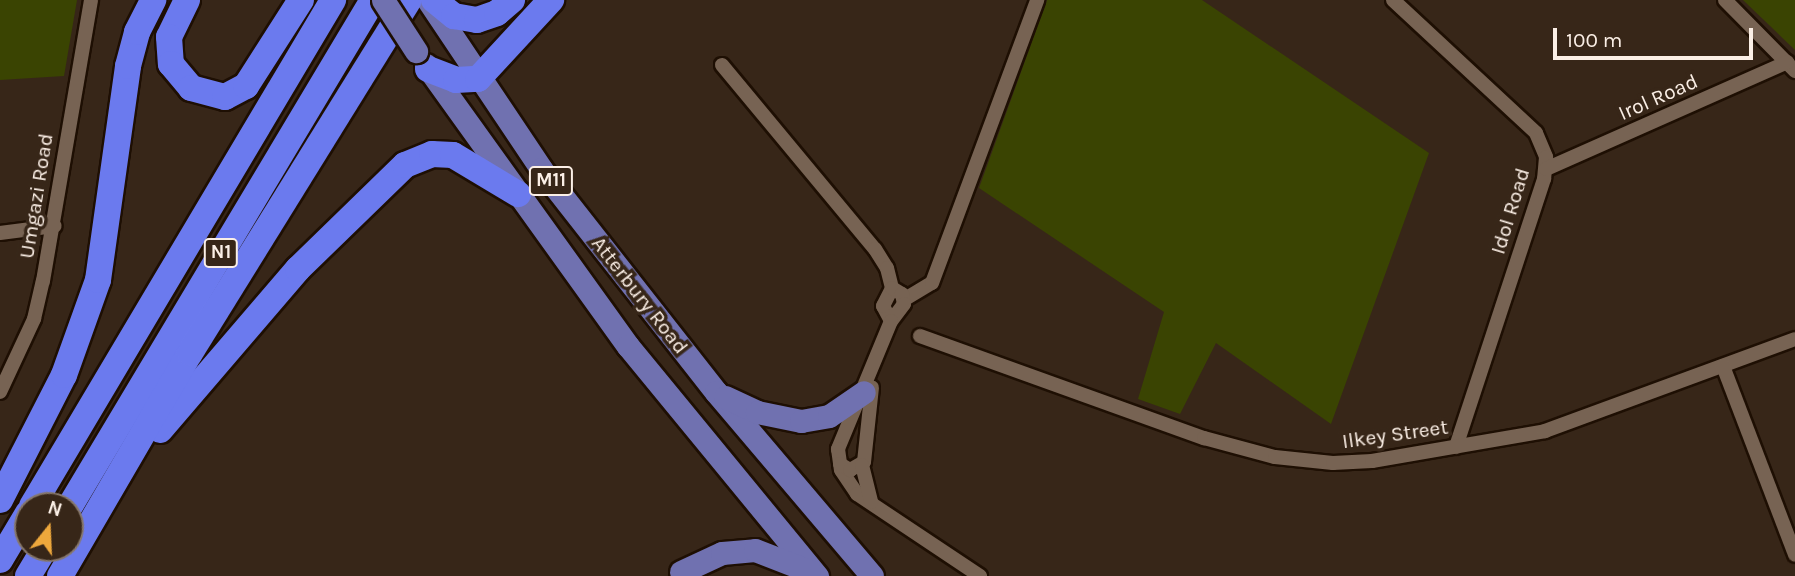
<!DOCTYPE html>
<html>
<head>
<meta charset="utf-8">
<style>
  body { margin:0 }
  #map { position:relative; width:1795px; height:576px; overflow:hidden; background:#372618; font-family:Karla,sans-serif }
  div>[style] { position:absolute }
  .green>* { inset:0; background:#3a4402 }
  .roads { filter:drop-shadow(2px 0 #1e0f03) drop-shadow(-2px 0 #1e0f03) drop-shadow(0 2px #1e0f03) drop-shadow(0 -2px #1e0f03) }
  .minor>* { height:14px; margin:-7px; padding:0 7px; transform-origin:7px; border-radius:7px; background:#776353 }
  .primary>* { height:23px; margin:-11.5px; padding:0 11.5px; transform-origin:11.5px; border-radius:11.5px; background:#7071b0 }
  .motorway>* { height:26px; margin:-13px; padding:0 13px; transform-origin:13px; border-radius:13px; background:#6b7aee }
  .bridges { filter:drop-shadow(2px 0 #1e0f03) drop-shadow(-2px 0 #1e0f03) drop-shadow(0 2px #1e0f03) drop-shadow(0 -2px #1e0f03) }
  .primary-bridge>* { height:23px; margin:-11.5px; padding:0 11.5px; transform-origin:11.5px; border-radius:11.5px; background:#7071b0 }
  span { translate:-50% -50%; white-space:nowrap; text-align:center; line-height:1.15; -webkit-text-stroke:7px #372618; paint-order:stroke }
  .shield-label span { padding:2px 5px; background:#372618; border:2px solid; border-radius:5px; -webkit-text-stroke-width:0 }
  .shield-label { font-size:19px; color:#fbefe6; font-weight:700 }
  .street-label { font-size:21px; color:#fbefe6 }
  .north { position:absolute; left:14px; top:492px; width:70px; height:70px; box-sizing:border-box; background:#372618; border:2px solid #85766a; border-radius:50%; rotate:18deg; font-size:19px; font-weight:700; line-height:28px; text-align:center; color:#fbefe6 }
  .north::after { content:''; display:block; margin:auto; width:24px; height:32px; background:#eea83c; clip-path:polygon(50% 0,100% 100%,50% 72%,0 100%) }
  .scale { position:absolute; left:1553px; top:28px; width:200px; height:32px; box-sizing:border-box; border:4px solid #fbefe6; border-top:0; padding-left:9px; font-size:21px; line-height:24px; white-space:nowrap; color:#fbefe6; -webkit-text-stroke:5px #372618; paint-order:stroke }
</style>
</head>
<body>
<div id="map">
  <div class="green">
    <div style="clip-path:polygon(0 0,77px 0,64px 76px,0 80px)"></div>
    <div style="clip-path:polygon(1047px 0,1202px 0,1429px 153px,1331px 424px,1216px 343px,1180px 414px,1138px 399px,1164px 312px,979px 188px)"></div>
    <div style="clip-path:polygon(1743px 0,1795px 0,1795px 50px)"></div>
  </div>
  <div class="roads">
    <div class="minor">
      <div style="left:1393px;top:0;width:195px;rotate:42.9deg"></div>
      <div style="left:1536px;top:133px;width:26px;rotate:67deg"></div>
      <div style="left:1546px;top:157px;width:22px;rotate:95deg"></div>
      <div style="left:1544px;top:179px;width:282px;rotate:108.2deg"></div>
      <div style="left:1725px;top:0;width:100px;rotate:45.4deg"></div>
      <div style="left:722px;top:65px;width:239px;rotate:50.3deg"></div>
      <div style="left:875px;top:249px;width:22px;rotate:58deg"></div>
      <div style="left:887px;top:268px;width:21px;rotate:76deg"></div>
      <div style="left:1546px;top:169px;width:264px;rotate:-23.9deg"></div>
      <div style="left:0;top:233px;width:55px;rotate:-7.3deg"></div>
      <div style="left:905px;top:299px;width:31px;rotate:-31deg"></div>
      <div style="left:932px;top:283px;width:302px;rotate:-69.6deg"></div>
      <div style="left:891px;top:321px;width:17px;rotate:-118deg"></div>
      <div style="left:883px;top:306px;width:20px;rotate:-63deg"></div>
      <div style="left:892px;top:288px;width:12px;rotate:31deg"></div>
      <div style="left:902px;top:294px;width:10px;rotate:79deg"></div>
      <div style="left:904px;top:304px;width:21px;rotate:127deg"></div>
      <div style="left:891px;top:321px;width:139px;rotate:112.5deg"></div>
      <div style="left:838px;top:449px;width:21px;rotate:82deg"></div>
      <div style="left:841px;top:470px;width:29px;rotate:56deg"></div>
      <div style="left:857px;top:494px;width:148px;rotate:33.7deg"></div>
      <div style="left:920px;top:336px;width:302px;rotate:19.8deg"></div>
      <div style="left:1204px;top:438px;width:73px;rotate:15deg"></div>
      <div style="left:1275px;top:457px;width:58px;rotate:5.9deg"></div>
      <div style="left:1333px;top:463px;width:39px;rotate:-3deg"></div>
      <div style="left:1372px;top:461px;width:176px;rotate:-9.8deg"></div>
      <div style="left:1545px;top:431px;width:266px;rotate:-20.2deg"></div>
      <div style="left:1723px;top:366px;width:202px;rotate:69.1deg"></div>
      <div style="left:0;top:392px;width:81px;rotate:-65deg"></div>
      <div style="left:34px;top:319px;width:39px;rotate:-77deg"></div>
      <div style="left:43px;top:281px;width:285px;rotate:-80.3deg"></div>
      <div style="left:840px;top:464px;width:12px;rotate:31deg"></div>
      <div style="left:850px;top:470px;width:16px;rotate:-30deg"></div>
      <div style="left:864px;top:462px;width:75px;rotate:-83.9deg"></div>
      <div style="left:862px;top:465px;width:38px;rotate:76deg"></div>
    </div>
    <div class="primary">
      <div style="left:428px;top:0;width:203px;rotate:56.2deg"></div>
      <div style="left:541px;top:169px;width:283px;rotate:51.9deg"></div>
      <div style="left:716px;top:392px;width:241px;rotate:49.7deg"></div>
      <div style="left:426px;top:65px;width:346px;rotate:54.3deg"></div>
      <div style="left:628px;top:346px;width:298px;rotate:50.6deg"></div>
      <div style="left:725px;top:397px;width:35px;rotate:25deg"></div>
      <div style="left:757px;top:412px;width:45px;rotate:11.6deg"></div>
      <div style="left:801px;top:421px;width:28px;rotate:-10deg"></div>
      <div style="left:829px;top:416px;width:42px;rotate:-34.4deg"></div>
      <div style="left:681px;top:572px;width:45px;rotate:-24.9deg"></div>
      <div style="left:722px;top:553px;width:33px;rotate:-5deg"></div>
      <div style="left:755px;top:550px;width:58px;rotate:21.3deg"></div>
    </div>
    <div class="motorway">
      <div style="left:187px;top:0;width:41px;rotate:115.9deg"></div>
      <div style="left:169px;top:37px;width:27px;rotate:86deg"></div>
      <div style="left:171px;top:64px;width:31px;rotate:50deg"></div>
      <div style="left:191px;top:88px;width:35px;rotate:15deg"></div>
      <div style="left:225px;top:97px;width:24px;rotate:-28deg"></div>
      <div style="left:246px;top:86px;width:102px;rotate:-57.4deg"></div>
      <div style="left:434px;top:0;width:26px;rotate:39deg"></div>
      <div style="left:454px;top:16px;width:23px;rotate:10deg"></div>
      <div style="left:477px;top:20px;width:21px;rotate:-19deg"></div>
      <div style="left:497px;top:13px;width:20px;rotate:-41deg"></div>
      <div style="left:428px;top:69px;width:30px;rotate:21deg"></div>
      <div style="left:456px;top:80px;width:22px;rotate:-3deg"></div>
      <div style="left:478px;top:79px;width:108px;rotate:-47.3deg"></div>
      <div style="left:160px;top:430px;width:212px;rotate:-49.4deg"></div>
      <div style="left:298px;top:269px;width:149px;rotate:-44.2deg"></div>
      <div style="left:405px;top:165px;width:29px;rotate:-22deg"></div>
      <div style="left:432px;top:154px;width:21px;rotate:3deg"></div>
      <div style="left:453px;top:155px;width:76px;rotate:31deg"></div>
      <div style="left:0;top:500px;width:140px;rotate:-62.9deg"></div>
      <div style="left:64px;top:375px;width:101px;rotate:-70.3deg"></div>
      <div style="left:98px;top:280px;width:216px;rotate:-82deg"></div>
      <div style="left:128px;top:66px;width:35px;rotate:-75deg"></div>
      <div style="left:137px;top:32px;width:36px;rotate:-63deg"></div>
      <div style="left:32px;top:506px;width:589px;rotate:-59.25deg"></div>
      <div style="left:70px;top:506px;width:590px;rotate:-59.09deg"></div>
      <div style="left:0;top:560px;width:55px;rotate:-59.2deg"></div>
      <div style="left:28px;top:576px;width:33px;rotate:-59deg"></div>
      <div style="left:60px;top:576px;width:258px;rotate:-59.8deg"></div>
      <div style="left:190px;top:353px;width:415px;rotate:-58.2deg"></div>
    </div>
  </div>
  <div class="bridges">
    <div class="primary-bridge">
      <div style="left:383px;top:0;width:61px;rotate:57.1deg"></div>
    </div>
  </div>
  <div class="shield-label">
    <span style="left:551px;top:181px">M11</span>
    <span style="left:221px;top:253px">N1</span>
  </div>
  <div class="street-label">
    <span style="left:1658px;top:97px;rotate:-24deg">Irol Road</span>
    <span style="left:36px;top:196px;rotate:-81deg">Umgazi Road</span>
    <span style="left:1510px;top:211px;rotate:-73deg">Idol Road</span>
    <span style="left:640px;top:295px;rotate:52deg">Atterbury Road</span>
    <span style="left:1395px;top:434px;rotate:-8deg">Ilkey Street</span>
  </div>
  <div class="north">N</div>
  <div class="scale">100 m</div>
</div>
</body>
</html>
